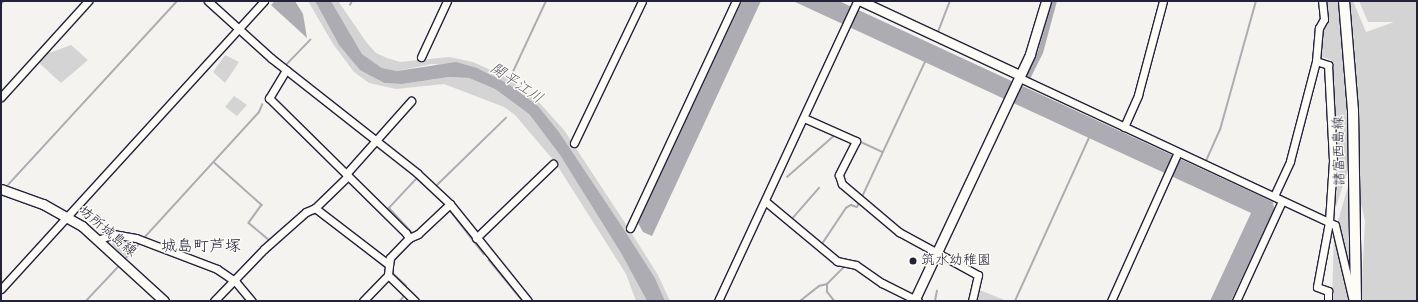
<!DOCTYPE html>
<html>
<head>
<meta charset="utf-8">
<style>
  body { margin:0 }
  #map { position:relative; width:1418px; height:302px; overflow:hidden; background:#f4f3ef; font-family:"Indie Flower","Klee One",sans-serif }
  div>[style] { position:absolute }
  .green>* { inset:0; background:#d5d4d5 }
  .water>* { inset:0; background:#acacb2 }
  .stream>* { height:1.5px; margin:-0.75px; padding:0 0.75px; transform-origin:0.75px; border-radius:0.75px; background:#acacb2 }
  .roads { filter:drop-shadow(1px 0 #22223b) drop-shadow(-1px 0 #22223b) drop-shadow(0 1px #22223b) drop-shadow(0 -1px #22223b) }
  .street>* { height:7px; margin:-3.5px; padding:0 3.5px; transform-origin:3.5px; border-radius:3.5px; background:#fdfcf7 }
  .secondary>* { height:9px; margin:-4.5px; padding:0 4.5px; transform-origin:4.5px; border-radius:4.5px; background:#fdfcf7 }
  .primary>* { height:10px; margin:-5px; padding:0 5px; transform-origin:5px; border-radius:5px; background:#fdfcf7 }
  .dots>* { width:11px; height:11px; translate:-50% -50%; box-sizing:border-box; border:2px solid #fdfcf7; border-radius:50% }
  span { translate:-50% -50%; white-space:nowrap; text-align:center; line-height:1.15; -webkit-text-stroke:3px #fdfcf7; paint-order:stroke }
  .street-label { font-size:14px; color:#22223b }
  .poi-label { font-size:14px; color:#22223b }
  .left { translate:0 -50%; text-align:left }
  .water-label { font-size:15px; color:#59596b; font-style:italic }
  .quarter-label { font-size:16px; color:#22223b }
  .frame { position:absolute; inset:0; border:2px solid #22223b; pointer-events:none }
</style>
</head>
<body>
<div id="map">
  <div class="green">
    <div style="clip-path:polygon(308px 1px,315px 1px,339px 45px,360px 69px,383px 83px,402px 84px,449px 77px,469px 78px,495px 89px,529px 114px,560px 155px,621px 253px,647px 301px,636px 301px,626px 274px,555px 162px,515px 115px,504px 107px,444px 84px,396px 89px,369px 83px,354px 72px,333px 44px)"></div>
    <div style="clip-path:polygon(331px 1px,338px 1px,367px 43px,376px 53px,387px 58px,400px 62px,449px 57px,473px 62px,508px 78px,536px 99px,564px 130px,629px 229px,658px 275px,670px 301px,665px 301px,655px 278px,623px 228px,559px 132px,538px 106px,507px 83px,477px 68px,432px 64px,397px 71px,382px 68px,362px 54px)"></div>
    <div style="clip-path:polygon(1326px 1px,1340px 1px,1348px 111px,1349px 167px,1334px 213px,1337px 174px,1331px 60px,1319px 56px,1323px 27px,1329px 19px)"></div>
    <div style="clip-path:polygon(1348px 1px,1353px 1px,1366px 32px,1394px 22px,1368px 22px,1359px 1px,1417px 1px,1417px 301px,1361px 301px,1365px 221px,1359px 195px,1354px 44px)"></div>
    <div style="clip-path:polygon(71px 45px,88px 60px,61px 83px,37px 61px,41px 56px)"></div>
    <div style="clip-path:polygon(225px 55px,239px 62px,225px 83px,213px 72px)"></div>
    <div style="clip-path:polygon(234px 96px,247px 105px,237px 116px,225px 107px)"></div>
    <div style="clip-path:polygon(1352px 173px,1350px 229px,1353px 295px,1337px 224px)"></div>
    <div style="clip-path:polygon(1334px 234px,1350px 301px,1332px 301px)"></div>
    <div style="clip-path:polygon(113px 240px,138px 243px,125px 257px,112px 245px)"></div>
    <div style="clip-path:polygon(977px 289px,1007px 301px,974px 301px)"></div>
  </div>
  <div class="water">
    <div style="clip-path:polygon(275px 1px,295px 1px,303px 14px,307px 38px,271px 5px)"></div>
    <div style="clip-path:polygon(315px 1px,331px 1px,362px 54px,382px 68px,397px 71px,456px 62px,477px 68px,507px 83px,538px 106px,559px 132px,623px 228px,655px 278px,665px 301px,647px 301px,621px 253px,560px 155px,529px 114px,495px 89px,469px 78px,449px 77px,402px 84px,384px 83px,360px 70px,339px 45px)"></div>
    <div style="clip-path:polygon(742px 1px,761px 1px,652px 236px,643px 232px,638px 223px)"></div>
    <div style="clip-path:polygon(793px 1px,839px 1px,1273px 202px,1274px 209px,1231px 301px,1210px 301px,1251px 213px)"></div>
    <div style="clip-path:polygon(1052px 1px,1057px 1px,1043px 53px,1030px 79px,1026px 77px,1038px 51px)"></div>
  </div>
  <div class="stream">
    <div style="left:1px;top:4px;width:4px;rotate:-45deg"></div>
    <div style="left:350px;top:5px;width:4px;rotate:-63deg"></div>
    <div style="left:938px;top:32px;width:33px;rotate:-69deg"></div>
    <div style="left:286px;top:65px;width:35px;rotate:-46deg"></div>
    <div style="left:512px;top:74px;width:81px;rotate:-65deg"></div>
    <div style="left:859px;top:141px;width:26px;rotate:25deg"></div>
    <div style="left:1206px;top:161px;width:34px;rotate:-66deg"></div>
    <div style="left:1220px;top:130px;width:134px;rotate:-74.4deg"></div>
    <div style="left:215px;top:163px;width:63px;rotate:41.8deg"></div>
    <div style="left:262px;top:205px;width:22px;rotate:126deg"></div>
    <div style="left:249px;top:223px;width:26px;rotate:40deg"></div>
    <div style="left:787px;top:177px;width:64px;rotate:-41.2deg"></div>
    <div style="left:8px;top:185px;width:250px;rotate:-47.4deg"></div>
    <div style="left:437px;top:185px;width:96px;rotate:-44.2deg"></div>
    <div style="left:862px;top:197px;width:149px;rotate:-65deg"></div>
    <div style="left:449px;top:209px;width:57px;rotate:52.1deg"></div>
    <div style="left:310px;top:214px;width:8px"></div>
    <div style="left:792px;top:219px;width:41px;rotate:-48.9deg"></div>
    <div style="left:412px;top:233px;width:34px;rotate:-133deg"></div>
    <div style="left:389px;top:208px;width:41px;rotate:-47deg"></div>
    <div style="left:417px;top:178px;width:38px;rotate:43deg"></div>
    <div style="left:145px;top:237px;width:169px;rotate:-47.6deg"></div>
    <div style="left:259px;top:112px;width:8px;rotate:-67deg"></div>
    <div style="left:350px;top:239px;width:18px;rotate:38deg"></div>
    <div style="left:275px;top:244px;width:6px;rotate:-39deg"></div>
    <div style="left:822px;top:244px;width:43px;rotate:-56.3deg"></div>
    <div style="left:846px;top:208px;width:6px;rotate:-31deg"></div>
    <div style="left:851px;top:205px;width:6px;rotate:18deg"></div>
    <div style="left:857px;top:207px;width:4px;rotate:-63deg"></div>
    <div style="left:822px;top:244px;width:23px;rotate:40deg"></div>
    <div style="left:368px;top:253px;width:21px;rotate:39deg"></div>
    <div style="left:126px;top:258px;width:19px;rotate:-47deg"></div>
    <div style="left:489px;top:260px;width:53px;rotate:50.3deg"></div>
    <div style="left:406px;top:286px;width:18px;rotate:-137deg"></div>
    <div style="left:393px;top:274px;width:7px;rotate:-98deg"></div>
    <div style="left:392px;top:267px;width:9px;rotate:-69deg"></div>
    <div style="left:395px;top:259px;width:27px;rotate:-45deg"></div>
    <div style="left:86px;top:301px;width:47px;rotate:-46.7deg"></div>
    <div style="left:400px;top:301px;width:6px;rotate:-51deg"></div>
    <div style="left:800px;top:301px;width:24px;rotate:-38deg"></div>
    <div style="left:819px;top:286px;width:8px;rotate:-14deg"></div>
    <div style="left:834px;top:301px;width:11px;rotate:-128deg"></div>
    <div style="left:827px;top:292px;width:8px;rotate:-90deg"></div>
    <div style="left:827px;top:284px;width:25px;rotate:-45deg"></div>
    <div style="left:935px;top:301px;width:10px;rotate:-79deg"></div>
    <div style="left:1015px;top:301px;width:179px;rotate:-65.6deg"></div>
  </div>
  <div class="roads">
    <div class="street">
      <div style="left:208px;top:1px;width:85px;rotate:42.1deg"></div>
      <div style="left:271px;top:58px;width:186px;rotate:38.2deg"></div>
      <div style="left:417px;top:173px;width:45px;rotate:43.2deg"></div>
      <div style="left:450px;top:204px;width:124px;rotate:51.2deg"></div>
      <div style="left:421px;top:57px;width:62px;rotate:-65.1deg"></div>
      <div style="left:1316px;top:61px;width:13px;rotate:18deg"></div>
      <div style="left:1328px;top:65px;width:96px;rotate:87deg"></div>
      <div style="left:1333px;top:161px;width:61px;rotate:93.8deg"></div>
      <div style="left:1329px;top:222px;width:66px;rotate:100.5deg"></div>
      <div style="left:1317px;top:287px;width:12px;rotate:20deg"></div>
      <div style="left:1328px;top:291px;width:10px;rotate:90deg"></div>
      <div style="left:286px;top:70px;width:33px;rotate:121deg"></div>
      <div style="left:269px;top:98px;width:192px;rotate:44.6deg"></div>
      <div style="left:406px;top:233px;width:6px;rotate:59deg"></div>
      <div style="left:409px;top:238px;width:28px;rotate:134deg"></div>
      <div style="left:390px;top:258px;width:17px;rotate:97deg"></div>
      <div style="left:388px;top:275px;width:37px;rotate:44deg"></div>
      <div style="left:1020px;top:75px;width:4px;rotate:63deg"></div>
      <div style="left:1022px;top:79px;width:345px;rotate:25deg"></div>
      <div style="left:1335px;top:225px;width:78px;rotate:76.7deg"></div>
      <div style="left:1px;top:97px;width:130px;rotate:-47.8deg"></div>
      <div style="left:804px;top:118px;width:57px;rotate:23.9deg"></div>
      <div style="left:856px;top:141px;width:38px;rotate:117deg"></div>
      <div style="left:839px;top:175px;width:9px;rotate:72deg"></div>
      <div style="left:842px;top:184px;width:75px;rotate:40.1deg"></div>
      <div style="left:899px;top:232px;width:90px;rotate:28.6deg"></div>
      <div style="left:978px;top:275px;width:27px;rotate:103deg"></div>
      <div style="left:1124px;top:127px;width:35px;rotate:-66deg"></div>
      <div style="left:1138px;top:95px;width:97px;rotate:-75.1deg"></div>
      <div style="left:574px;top:143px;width:157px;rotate:-64.4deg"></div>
      <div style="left:346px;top:174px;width:98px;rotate:-48.3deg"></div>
      <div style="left:1274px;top:196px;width:38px;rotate:-65deg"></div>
      <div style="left:1290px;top:161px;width:103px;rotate:-75.4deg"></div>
      <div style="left:1316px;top:61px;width:33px;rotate:-85deg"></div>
      <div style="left:1319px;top:28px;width:10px;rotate:-61deg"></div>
      <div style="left:1324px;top:19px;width:18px;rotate:-96deg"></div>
      <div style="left:765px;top:201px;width:94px;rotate:39.8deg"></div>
      <div style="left:837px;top:261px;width:19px;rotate:12deg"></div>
      <div style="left:856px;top:265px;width:32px;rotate:35deg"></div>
      <div style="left:882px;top:283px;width:40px;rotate:26.6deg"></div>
      <div style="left:315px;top:208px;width:92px;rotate:37.5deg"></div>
      <div style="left:630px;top:228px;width:251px;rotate:-65deg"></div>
      <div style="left:409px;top:238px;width:10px;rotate:-24deg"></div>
      <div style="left:418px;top:234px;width:44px;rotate:-43.2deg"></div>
      <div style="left:476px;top:238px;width:107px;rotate:-43.9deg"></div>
      <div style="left:98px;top:240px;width:16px;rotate:-22deg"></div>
      <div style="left:113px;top:234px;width:23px;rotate:10deg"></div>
      <div style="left:136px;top:238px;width:87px;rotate:20.9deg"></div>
      <div style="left:217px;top:269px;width:22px;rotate:34deg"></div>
      <div style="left:235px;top:281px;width:26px;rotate:50deg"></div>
      <div style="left:1px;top:289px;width:390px;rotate:-47.6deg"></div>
      <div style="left:214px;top:301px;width:72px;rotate:-46.1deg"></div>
      <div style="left:264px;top:249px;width:56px;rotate:-41.4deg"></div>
      <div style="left:306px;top:212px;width:10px;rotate:-24deg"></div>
      <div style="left:315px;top:208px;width:46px;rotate:-44.1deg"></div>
      <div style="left:363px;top:301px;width:36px;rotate:-46deg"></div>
      <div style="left:718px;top:301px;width:331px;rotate:-65.1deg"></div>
      <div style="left:1111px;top:301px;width:163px;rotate:-65.8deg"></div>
      <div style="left:1236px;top:301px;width:110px;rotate:-65.3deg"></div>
    </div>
    <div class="secondary">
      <div style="left:861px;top:1px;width:175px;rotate:25deg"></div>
      <div style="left:1px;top:189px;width:45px;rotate:19.7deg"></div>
      <div style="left:43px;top:204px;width:45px;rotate:29.4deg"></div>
      <div style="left:82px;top:226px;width:111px;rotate:42.4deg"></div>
      <div style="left:914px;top:301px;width:273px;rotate:-64.8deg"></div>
      <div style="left:1030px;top:54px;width:55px;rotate:-73.2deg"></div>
    </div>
    <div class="primary">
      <div style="left:1344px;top:1px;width:110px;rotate:85.3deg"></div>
      <div style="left:1353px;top:111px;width:190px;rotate:89.1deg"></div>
    </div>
  </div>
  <div class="dots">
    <div style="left:913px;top:261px;background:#22223b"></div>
  </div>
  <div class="street-label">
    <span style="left:1340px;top:151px;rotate:-91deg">諸富西島線</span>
    <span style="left:107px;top:232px;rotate:40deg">坊所城島線</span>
  </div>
  <div class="poi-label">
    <span class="left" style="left:921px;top:261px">筑水幼稚園</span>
  </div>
  <div class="water-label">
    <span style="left:516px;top:84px;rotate:34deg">開平江川</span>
  </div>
  <div class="quarter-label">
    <span style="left:201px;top:247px">城島町芦塚</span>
  </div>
  <div class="frame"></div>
</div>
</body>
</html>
